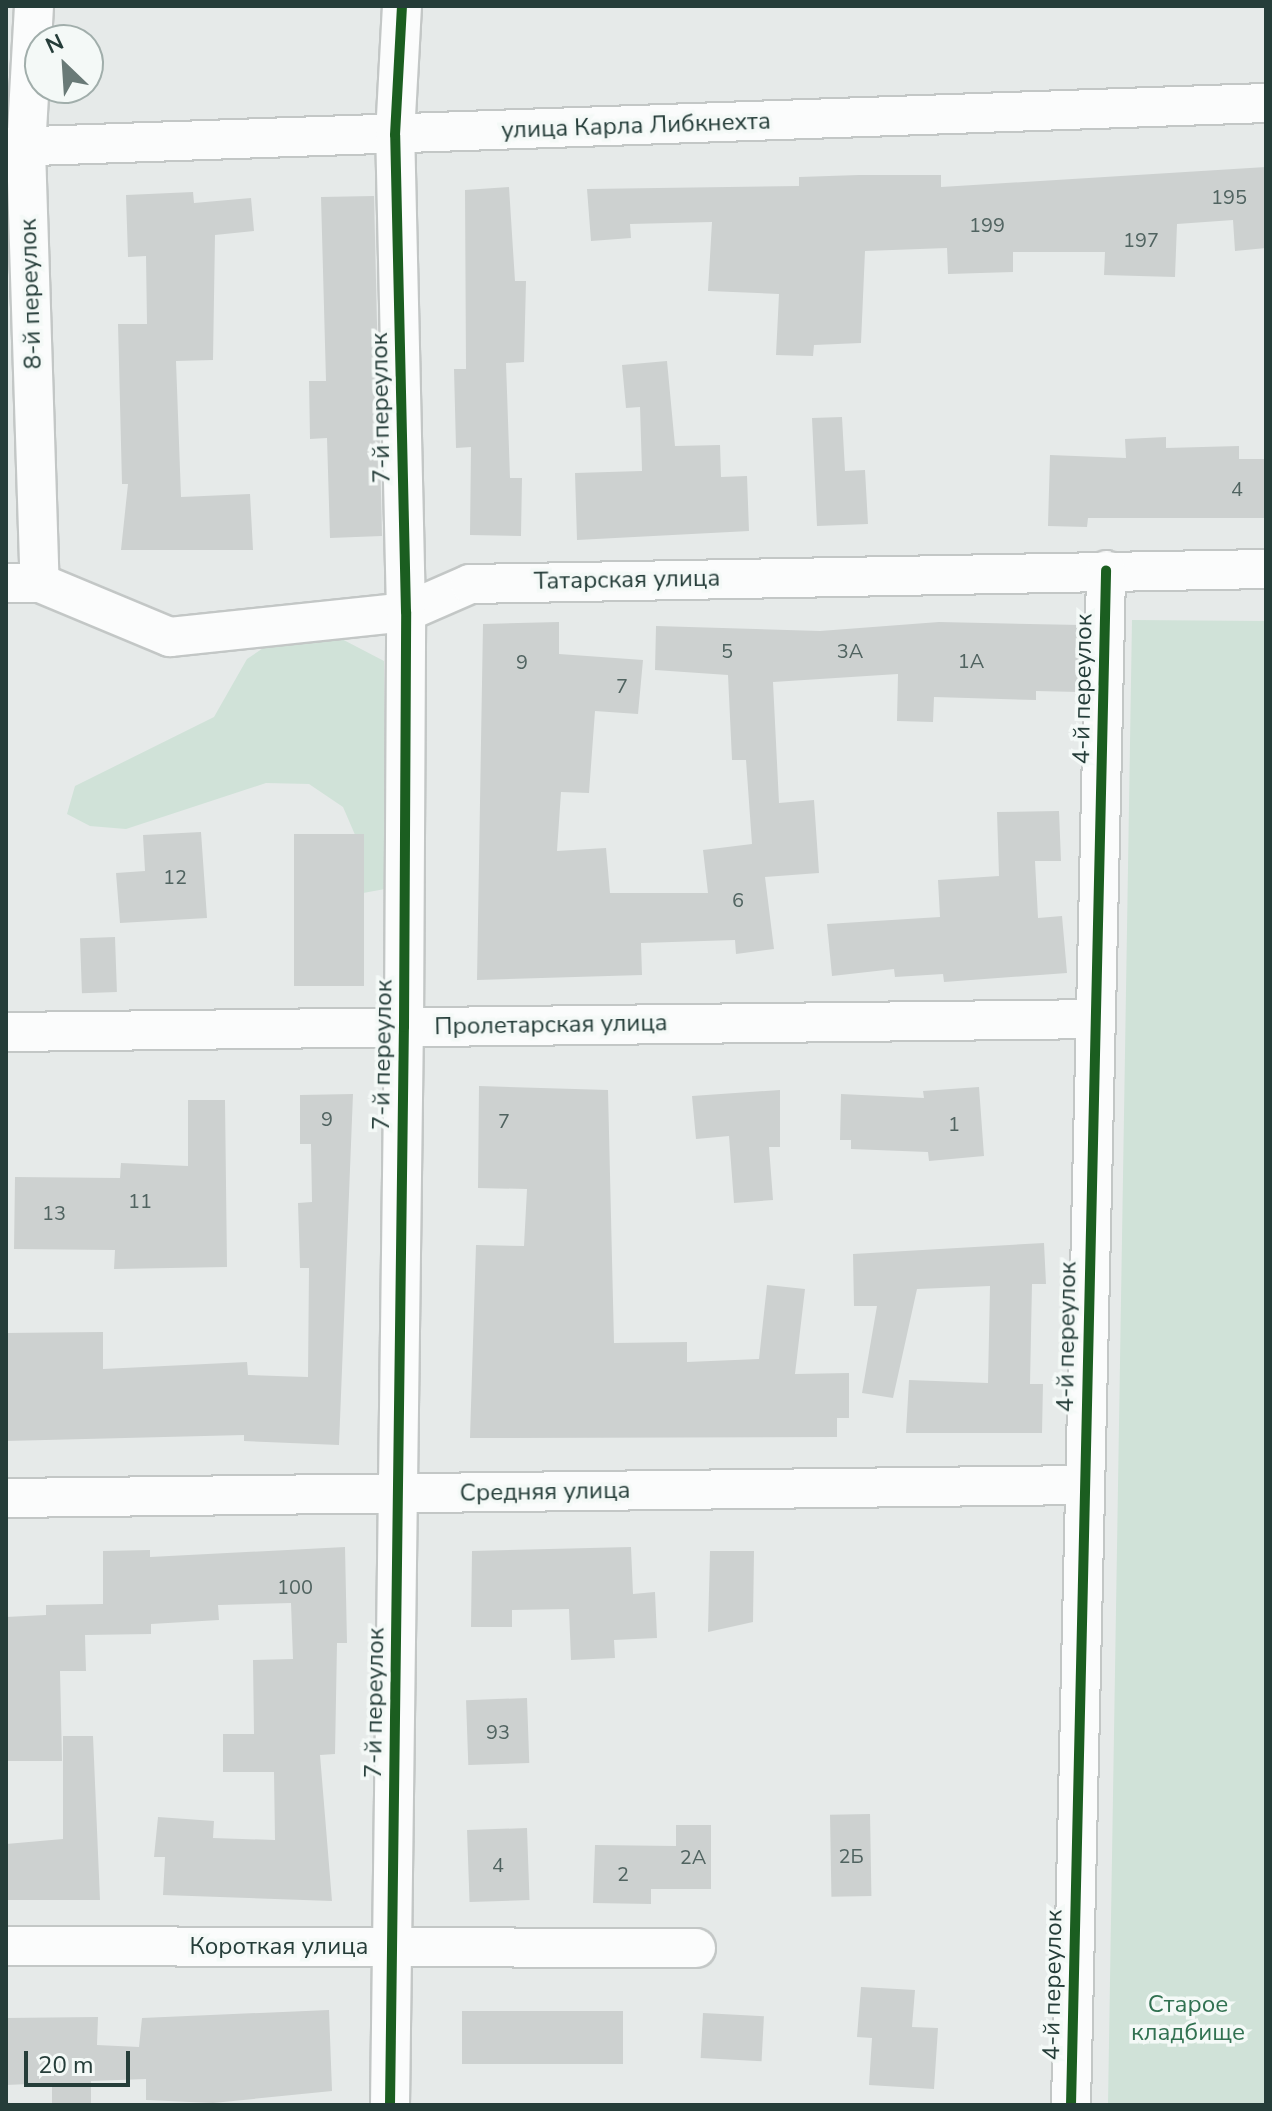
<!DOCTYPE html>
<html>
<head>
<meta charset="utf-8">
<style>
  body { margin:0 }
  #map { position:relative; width:1272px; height:2111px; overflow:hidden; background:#e6eae9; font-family:"Nunito Sans",sans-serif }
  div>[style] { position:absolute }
  .green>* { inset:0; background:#d0e2d8 }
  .building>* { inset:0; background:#cdd1d0; transform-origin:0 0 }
  .roads { filter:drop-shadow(2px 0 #c3c7c6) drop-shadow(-2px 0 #c3c7c6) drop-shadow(0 2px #c3c7c6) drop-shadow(0 -2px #c3c7c6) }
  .street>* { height:38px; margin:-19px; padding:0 19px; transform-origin:19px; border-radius:19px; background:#fbfcfc }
  .cycleway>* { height:10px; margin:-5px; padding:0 5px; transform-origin:5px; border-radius:5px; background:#1b5e20 }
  span { translate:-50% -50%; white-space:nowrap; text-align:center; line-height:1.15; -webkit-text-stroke:7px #f4f9f7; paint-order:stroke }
  .number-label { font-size:20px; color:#506360 }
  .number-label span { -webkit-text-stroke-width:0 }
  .street-label { font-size:24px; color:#253d39 }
  .park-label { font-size:24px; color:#317151 }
  .frame { position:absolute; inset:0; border:8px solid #253d39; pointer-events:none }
  .north { position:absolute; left:24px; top:24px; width:80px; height:80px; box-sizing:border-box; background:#f4f9f7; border:2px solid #a1aeab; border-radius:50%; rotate:335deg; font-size:22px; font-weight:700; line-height:32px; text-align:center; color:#253d39 }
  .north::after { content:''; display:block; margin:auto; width:28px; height:36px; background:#697a77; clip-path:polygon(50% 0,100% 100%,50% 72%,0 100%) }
  .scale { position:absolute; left:24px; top:2051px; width:106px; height:36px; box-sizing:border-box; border:4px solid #253d39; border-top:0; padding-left:10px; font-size:24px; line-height:28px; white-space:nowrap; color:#253d39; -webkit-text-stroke:6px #f4f9f7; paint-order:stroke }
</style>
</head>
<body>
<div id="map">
  <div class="green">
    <div style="clip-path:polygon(1132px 620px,1266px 621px,1266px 2105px,1108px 2105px)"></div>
    <div style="clip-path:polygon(281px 636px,336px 636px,384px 661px,385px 889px,363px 893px,359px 844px,343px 807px,309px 784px,266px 783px,126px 829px,90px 826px,67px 814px,75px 786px,214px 717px,247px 659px)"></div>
  </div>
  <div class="building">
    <div style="clip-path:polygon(1266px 167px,1266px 248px,1235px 251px,1233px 220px,1177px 224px,1175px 277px,1104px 275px,1105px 252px,1013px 252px,1013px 272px,948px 274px,947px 248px,865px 251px,861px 343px,814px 345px,813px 356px,776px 355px,779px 294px,708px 291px,712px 222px,630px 224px,631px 238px,591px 241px,587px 189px,799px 186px,799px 177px,859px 175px,941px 175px,941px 187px)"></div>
    <div style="clip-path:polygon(509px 187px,515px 281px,526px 281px,524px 362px,506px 363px,510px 478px,522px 478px,521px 536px,470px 535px,471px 447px,456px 448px,454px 369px,466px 369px,465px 190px)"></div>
    <div style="clip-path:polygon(193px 192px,194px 203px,251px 198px,254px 231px,215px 235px,213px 360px,176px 361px,181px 497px,250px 494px,253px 550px,121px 550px,128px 484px,122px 484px,118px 324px,147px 324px,146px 256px,128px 257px,126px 195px)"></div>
    <div style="clip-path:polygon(374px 196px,382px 536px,330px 538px,327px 438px,310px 439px,309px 381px,326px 381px,321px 197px)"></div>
    <div style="clip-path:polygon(667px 361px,675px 446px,720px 445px,721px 477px,747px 476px,749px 531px,577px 540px,575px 473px,642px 471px,640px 407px,626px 408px,622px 365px)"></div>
    <div style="clip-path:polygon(842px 417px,845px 471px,865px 470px,868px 524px,817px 526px,812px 418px)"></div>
    <div style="clip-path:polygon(1166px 437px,1166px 448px,1239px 446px,1239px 459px,1266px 459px,1266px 518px,1088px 518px,1087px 527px,1048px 526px,1050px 455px,1126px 458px,1125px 439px)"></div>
    <div style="clip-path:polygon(559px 622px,559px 654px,643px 660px,638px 714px,595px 711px,589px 793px,561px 792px,557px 851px,606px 848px,610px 893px,708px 893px,703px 850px,752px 844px,746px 760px,732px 760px,728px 675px,655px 670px,656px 626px,820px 631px,939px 622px,1081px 625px,1079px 692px,1036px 691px,1036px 700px,934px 697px,933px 722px,897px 721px,898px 674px,773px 682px,779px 803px,814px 800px,819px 873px,765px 877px,774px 949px,736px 954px,735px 940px,641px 943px,642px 975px,477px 980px,483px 624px)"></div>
    <div style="clip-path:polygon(1059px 811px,1061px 861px,1035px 861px,1038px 918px,1062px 916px,1067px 973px,944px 982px,943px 974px,895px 977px,894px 969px,832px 976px,827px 924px,940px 917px,938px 880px,999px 876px,997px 812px)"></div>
    <div style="clip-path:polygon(201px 832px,207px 918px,120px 923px,116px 873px,145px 871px,143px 835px)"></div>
    <div style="left:364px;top:834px;width:152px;height:70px;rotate:90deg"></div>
    <div style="left:115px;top:937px;width:55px;height:35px;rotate:88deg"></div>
    <div style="clip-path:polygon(479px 1086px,608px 1090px,614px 1343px,687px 1342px,687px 1362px,759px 1359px,767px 1285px,805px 1289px,795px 1374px,849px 1373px,849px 1418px,837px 1418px,837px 1437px,470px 1438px,476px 1245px,524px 1246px,527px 1189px,478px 1188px)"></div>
    <div style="clip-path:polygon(979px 1087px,984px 1156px,929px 1161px,928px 1152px,851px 1149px,851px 1140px,840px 1140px,841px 1094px,924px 1098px,923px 1091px)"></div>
    <div style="clip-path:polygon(780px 1090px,780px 1147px,769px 1147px,773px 1200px,734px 1203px,729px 1136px,696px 1139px,692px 1096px)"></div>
    <div style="clip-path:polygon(353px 1094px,339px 1445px,244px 1441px,244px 1435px,6px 1441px,6px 1333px,103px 1332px,103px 1369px,247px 1362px,248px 1375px,308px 1377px,309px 1268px,300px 1268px,298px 1203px,312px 1202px,311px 1144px,300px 1144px,300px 1095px)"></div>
    <div style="clip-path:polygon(188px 1100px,225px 1100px,227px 1267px,114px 1269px,115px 1250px,14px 1249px,15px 1177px,120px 1178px,121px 1163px,188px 1166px)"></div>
    <div style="clip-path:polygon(1044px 1243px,1046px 1284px,1032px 1284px,1030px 1384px,1043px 1384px,1042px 1433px,906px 1433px,909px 1380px,988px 1383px,990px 1286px,917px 1289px,893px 1398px,862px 1393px,877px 1306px,854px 1306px,853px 1254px)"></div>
    <div style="clip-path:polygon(345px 1547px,347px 1643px,337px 1643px,335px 1754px,320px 1755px,332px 1901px,163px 1895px,165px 1857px,154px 1857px,158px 1817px,214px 1821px,213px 1838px,275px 1840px,274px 1772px,223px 1772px,223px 1734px,254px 1734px,253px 1660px,293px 1659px,291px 1603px,218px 1605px,219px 1620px,151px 1624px,151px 1634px,85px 1635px,86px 1671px,60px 1671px,62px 1761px,6px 1761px,6px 1617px,46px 1615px,46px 1605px,103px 1604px,103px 1551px,150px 1550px,150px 1557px)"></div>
    <div style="clip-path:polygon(631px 1547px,633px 1594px,655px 1592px,657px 1638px,614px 1640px,615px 1658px,571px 1660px,569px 1609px,512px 1610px,512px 1627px,471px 1627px,472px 1551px)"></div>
    <div style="clip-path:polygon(710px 1551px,754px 1551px,753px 1622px,708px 1632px)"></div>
    <div style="left:527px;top:1698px;width:65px;height:61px;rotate:88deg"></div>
    <div style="clip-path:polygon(63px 1736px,93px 1736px,100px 1900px,6px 1900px,6px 1844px,63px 1839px)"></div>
    <div style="left:870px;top:1814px;width:82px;height:40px;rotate:89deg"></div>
    <div style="clip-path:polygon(676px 1825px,711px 1825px,711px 1889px,651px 1889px,651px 1904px,593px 1903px,595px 1845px,676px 1846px)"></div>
    <div style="left:527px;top:1828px;width:72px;height:60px;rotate:88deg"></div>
    <div style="clip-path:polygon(861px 1987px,915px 1990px,912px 2027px,938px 2028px,934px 2089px,869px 2085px,872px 2038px,857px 2037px)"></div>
    <div style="clip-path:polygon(329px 2010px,332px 2091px,213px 2103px,146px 2100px,146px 2079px,91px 2081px,91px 2105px,52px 2105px,52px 2083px,6px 2085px,6px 2018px,98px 2017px,97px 2045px,139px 2047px,142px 2018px)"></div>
    <div style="left:623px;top:2011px;width:53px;height:161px;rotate:90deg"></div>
    <div style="left:703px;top:2013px;width:61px;height:45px;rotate:3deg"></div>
  </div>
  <div class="roads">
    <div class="street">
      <div style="left:34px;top:6px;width:143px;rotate:93.2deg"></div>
      <div style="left:26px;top:149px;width:434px;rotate:88.2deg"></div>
      <div style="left:6px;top:147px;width:1261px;rotate:-2deg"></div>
      <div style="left:6px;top:583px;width:34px"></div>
      <div style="left:40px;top:583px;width:141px;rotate:22.6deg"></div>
      <div style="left:170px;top:637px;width:237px;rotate:-6deg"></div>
      <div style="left:406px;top:612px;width:70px;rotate:-23.6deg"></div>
      <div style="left:470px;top:584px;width:796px;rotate:-1.08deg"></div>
      <div style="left:6px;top:1032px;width:1089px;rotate:-0.68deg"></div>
      <div style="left:6px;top:1498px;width:1078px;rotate:-0.69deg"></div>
      <div style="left:6px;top:1946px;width:690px;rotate:0.17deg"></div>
      <div style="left:390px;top:2105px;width:1078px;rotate:-89.26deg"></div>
      <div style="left:404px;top:1027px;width:415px;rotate:-89.7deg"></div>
      <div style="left:406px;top:612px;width:477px;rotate:-91.3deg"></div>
      <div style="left:395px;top:135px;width:129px;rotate:-86.9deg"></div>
      <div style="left:1071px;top:2105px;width:1535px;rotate:-88.69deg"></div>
    </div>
  </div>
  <div class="cycleway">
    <div style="left:390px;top:2105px;width:1078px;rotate:-89.26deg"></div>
    <div style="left:404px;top:1027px;width:415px;rotate:-89.7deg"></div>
    <div style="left:406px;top:612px;width:477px;rotate:-91.3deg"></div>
    <div style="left:395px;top:135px;width:129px;rotate:-86.9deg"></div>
    <div style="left:1071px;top:2105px;width:1535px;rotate:-88.69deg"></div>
  </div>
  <div class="number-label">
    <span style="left:1229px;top:197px">195</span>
    <span style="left:987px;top:225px">199</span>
    <span style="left:1141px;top:240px">197</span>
    <span style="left:1237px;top:489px">4</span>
    <span style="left:727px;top:651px">5</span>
    <span style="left:850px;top:651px">3А</span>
    <span style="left:971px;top:661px">1А</span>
    <span style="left:522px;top:662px">9</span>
    <span style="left:622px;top:686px">7</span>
    <span style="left:175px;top:877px">12</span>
    <span style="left:738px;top:900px">6</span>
    <span style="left:327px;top:1119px">9</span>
    <span style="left:504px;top:1121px">7</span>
    <span style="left:954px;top:1124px">1</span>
    <span style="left:140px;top:1201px">11</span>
    <span style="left:54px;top:1213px">13</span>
    <span style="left:295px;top:1587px">100</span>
    <span style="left:498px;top:1732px">93</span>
    <span style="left:851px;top:1856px">2Б</span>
    <span style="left:693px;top:1857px">2А</span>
    <span style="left:498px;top:1865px">4</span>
    <span style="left:623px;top:1874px">2</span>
  </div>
  <div class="street-label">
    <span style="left:636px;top:126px;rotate:-2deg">улица Карла Либкнехта</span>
    <span style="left:31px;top:294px;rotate:-92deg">8-й переулок</span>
    <span style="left:381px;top:408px;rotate:-91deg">7-й переулок</span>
    <span style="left:627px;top:580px;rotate:-1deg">Татарская улица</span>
    <span style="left:1083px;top:689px;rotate:-89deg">4-й переулок</span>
    <span style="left:551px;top:1025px;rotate:-1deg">Пролетарская улица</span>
    <span style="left:383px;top:1055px;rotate:-89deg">7-й переулок</span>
    <span style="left:1067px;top:1337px;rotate:-89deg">4-й переулок</span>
    <span style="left:545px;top:1492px;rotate:-1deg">Средняя улица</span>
    <span style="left:375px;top:1703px;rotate:-89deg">7-й переулок</span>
    <span style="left:279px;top:1947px">Короткая улица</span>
    <span style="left:1053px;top:1985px;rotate:-89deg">4-й переулок</span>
  </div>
  <div class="park-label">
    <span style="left:1188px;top:2019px">Старое<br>кладбище</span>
  </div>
  <div class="frame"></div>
  <div class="north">N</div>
  <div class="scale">20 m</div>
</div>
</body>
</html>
